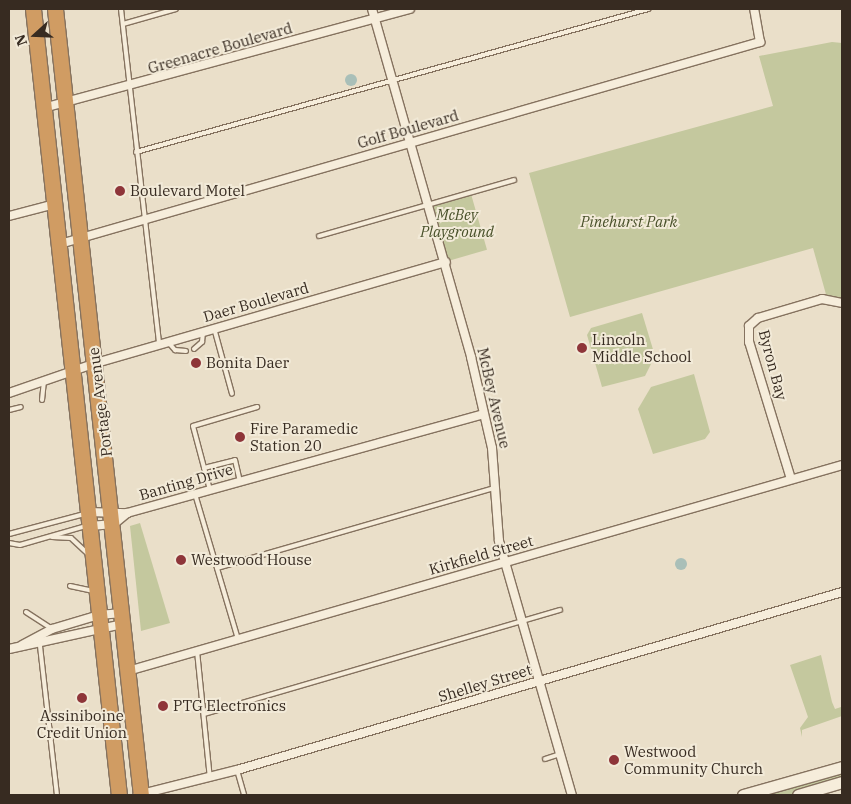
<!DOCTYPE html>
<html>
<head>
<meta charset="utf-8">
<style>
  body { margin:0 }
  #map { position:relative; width:851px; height:804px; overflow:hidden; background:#eadfc9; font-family:"IBM Plex Serif",serif }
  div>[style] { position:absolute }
  .green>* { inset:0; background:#c4c89e; transform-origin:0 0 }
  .water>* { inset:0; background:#a9bfb8 }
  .round { border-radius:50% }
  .roads { filter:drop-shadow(1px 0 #85725f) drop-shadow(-1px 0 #85725f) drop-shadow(0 1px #85725f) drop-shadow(0 -1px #85725f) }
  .lane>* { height:4px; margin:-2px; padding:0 2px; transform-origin:2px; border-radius:2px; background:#f6eddb }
  .street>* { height:8px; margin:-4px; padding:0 4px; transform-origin:4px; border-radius:4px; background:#f6eddb }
  .secondary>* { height:11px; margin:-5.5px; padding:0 5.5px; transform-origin:5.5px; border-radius:5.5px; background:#f6eddb }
  .highway>* { height:15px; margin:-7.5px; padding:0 7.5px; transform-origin:7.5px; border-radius:7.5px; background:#d09c63 }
  .dots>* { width:14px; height:14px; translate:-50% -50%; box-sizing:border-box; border:2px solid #f2ead8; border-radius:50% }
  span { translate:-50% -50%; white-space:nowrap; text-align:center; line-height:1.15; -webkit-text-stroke:4px #f2ead8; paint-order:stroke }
  .street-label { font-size:15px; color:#372b21 }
  .poi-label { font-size:15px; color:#372b21 }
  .left { translate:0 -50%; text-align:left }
  .park-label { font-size:15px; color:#49512a; font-style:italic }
  .frame { position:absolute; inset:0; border:10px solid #372b21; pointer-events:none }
  .north { position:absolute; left:10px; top:10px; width:50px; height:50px; -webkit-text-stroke:4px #f2ead8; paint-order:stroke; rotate:250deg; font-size:14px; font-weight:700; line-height:20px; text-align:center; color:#372b21 }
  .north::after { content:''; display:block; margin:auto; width:18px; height:22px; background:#372b21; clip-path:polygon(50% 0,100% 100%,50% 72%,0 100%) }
</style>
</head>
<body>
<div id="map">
  <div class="green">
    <div style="clip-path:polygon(832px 42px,842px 43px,842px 302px,827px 298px,813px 248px,570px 317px,529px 173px,773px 106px,759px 56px)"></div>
    <div style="left:471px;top:194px;width:58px;height:44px;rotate:74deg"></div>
    <div style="clip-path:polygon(642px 313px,655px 356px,645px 376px,602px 387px,587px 335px,591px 328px)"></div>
    <div style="clip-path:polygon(694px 374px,710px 432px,705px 439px,653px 454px,638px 409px,651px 387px)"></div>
    <div style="clip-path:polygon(140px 523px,170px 623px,141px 631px,130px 526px)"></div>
    <div style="clip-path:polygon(821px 655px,832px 702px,835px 709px,841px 707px,842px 716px,802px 730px,802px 737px,800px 728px,808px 717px,790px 665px)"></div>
    <div style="clip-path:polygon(842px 767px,842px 782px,798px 795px,743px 795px)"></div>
  </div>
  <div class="water">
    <div class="round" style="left:345px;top:74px;width:12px;height:12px"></div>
    <div class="round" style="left:675px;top:558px;width:12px;height:12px"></div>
  </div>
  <div class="roads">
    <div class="lane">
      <div style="left:121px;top:9px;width:337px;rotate:83.5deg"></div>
      <div style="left:123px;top:24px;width:55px;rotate:-15.8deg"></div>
      <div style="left:136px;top:152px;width:532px;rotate:-15.6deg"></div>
      <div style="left:319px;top:236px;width:203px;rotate:-16deg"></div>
      <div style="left:214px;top:328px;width:68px;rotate:74.7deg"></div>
      <div style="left:168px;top:342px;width:11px;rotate:49deg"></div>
      <div style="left:175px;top:350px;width:11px;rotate:5deg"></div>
      <div style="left:194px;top:349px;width:11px;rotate:-41deg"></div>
      <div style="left:202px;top:342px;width:9px;rotate:-84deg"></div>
      <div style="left:42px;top:400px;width:19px;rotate:-84deg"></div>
      <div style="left:9px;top:410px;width:12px;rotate:-14deg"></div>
      <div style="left:204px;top:468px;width:32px;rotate:-14deg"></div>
      <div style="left:235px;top:460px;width:22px;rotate:77deg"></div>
      <div style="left:210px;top:490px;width:66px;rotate:-104.9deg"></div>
      <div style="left:193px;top:426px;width:67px;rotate:-16.5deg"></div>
      <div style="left:195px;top:494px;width:151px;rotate:73.5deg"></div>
      <div style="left:9px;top:534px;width:78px;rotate:-14.9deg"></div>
      <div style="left:52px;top:537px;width:19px;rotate:3deg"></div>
      <div style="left:71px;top:538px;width:22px;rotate:43deg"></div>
      <div style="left:9px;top:543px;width:11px;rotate:10deg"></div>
      <div style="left:20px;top:545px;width:69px;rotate:-16.1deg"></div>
      <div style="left:217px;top:568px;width:288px;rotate:-16.1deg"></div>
      <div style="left:70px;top:586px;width:24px;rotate:12deg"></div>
      <div style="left:26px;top:612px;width:31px;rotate:33deg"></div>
      <div style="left:40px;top:646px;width:150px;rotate:83.5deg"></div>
      <div style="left:197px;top:651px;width:128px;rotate:84.2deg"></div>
      <div style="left:204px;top:714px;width:371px;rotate:-16.3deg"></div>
      <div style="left:545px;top:759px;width:16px;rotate:-18deg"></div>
      <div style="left:237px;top:770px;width:26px;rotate:74deg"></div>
    </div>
    <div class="street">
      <div style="left:372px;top:9px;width:362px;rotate:74.1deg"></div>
      <div style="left:471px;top:357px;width:93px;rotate:77deg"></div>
      <div style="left:492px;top:448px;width:93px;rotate:85.7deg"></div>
      <div style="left:499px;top:541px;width:264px;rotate:74deg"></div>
      <div style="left:43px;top:108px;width:380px;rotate:-15.1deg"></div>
      <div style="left:9px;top:216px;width:48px;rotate:-14.6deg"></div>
      <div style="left:60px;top:244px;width:729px;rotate:-16.1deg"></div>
      <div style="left:760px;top:42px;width:34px;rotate:-100deg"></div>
      <div style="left:9px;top:393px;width:92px;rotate:-19deg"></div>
      <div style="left:96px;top:363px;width:364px;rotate:-16.1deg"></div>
      <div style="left:791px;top:479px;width:143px;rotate:-107deg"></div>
      <div style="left:749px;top:342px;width:16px;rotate:-90deg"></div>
      <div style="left:749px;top:326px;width:12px;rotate:-42deg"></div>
      <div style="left:758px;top:318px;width:67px;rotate:-16.5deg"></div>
      <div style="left:822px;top:299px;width:20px;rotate:11deg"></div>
      <div style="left:89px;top:512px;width:38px;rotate:2deg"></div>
      <div style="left:90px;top:526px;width:24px;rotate:-5deg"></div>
      <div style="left:114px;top:524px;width:17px;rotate:-40deg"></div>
      <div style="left:127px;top:513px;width:370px;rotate:-15.5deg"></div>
      <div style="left:22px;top:645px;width:34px;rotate:-28deg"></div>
      <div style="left:52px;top:629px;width:49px;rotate:-16.6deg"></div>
      <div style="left:99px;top:615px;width:23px;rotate:-5deg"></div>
      <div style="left:9px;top:649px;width:117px;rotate:-12.4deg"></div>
      <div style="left:128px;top:671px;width:743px;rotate:-16.09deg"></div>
      <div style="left:138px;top:795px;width:102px;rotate:-14.2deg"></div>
      <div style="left:237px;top:770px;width:631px;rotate:-16.39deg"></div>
    </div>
    <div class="secondary">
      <div style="left:743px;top:795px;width:103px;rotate:-15.8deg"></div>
      <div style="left:798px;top:795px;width:46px;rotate:-16.5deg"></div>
    </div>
    <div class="highway">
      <div style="left:33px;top:9px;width:791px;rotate:83.76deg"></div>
      <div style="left:55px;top:9px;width:791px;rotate:83.76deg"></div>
    </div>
  </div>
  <div class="dots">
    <div style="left:120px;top:191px;background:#8e3539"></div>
    <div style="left:582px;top:348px;background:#8e3539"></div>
    <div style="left:196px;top:363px;background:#8e3539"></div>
    <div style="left:240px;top:437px;background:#8e3539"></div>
    <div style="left:181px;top:560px;background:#8e3539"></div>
    <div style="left:82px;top:698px;background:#8e3539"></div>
    <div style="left:163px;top:706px;background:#8e3539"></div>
    <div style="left:614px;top:760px;background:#8e3539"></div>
  </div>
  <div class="street-label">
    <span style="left:220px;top:48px;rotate:-16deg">Greenacre Boulevard</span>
    <span style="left:408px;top:129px;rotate:-16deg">Golf Boulevard</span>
    <span style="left:256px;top:302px;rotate:-16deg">Daer Boulevard</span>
    <span style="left:773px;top:365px;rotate:75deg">Byron Bay</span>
    <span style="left:494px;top:398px;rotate:77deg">McBey Avenue</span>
    <span style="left:100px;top:402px;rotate:-97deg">Portage Avenue</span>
    <span style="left:186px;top:482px;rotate:-16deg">Banting Drive</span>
    <span style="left:481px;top:555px;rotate:-16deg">Kirkfield Street</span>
    <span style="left:485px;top:683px;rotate:-17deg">Shelley Street</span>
  </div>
  <div class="poi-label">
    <span class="left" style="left:130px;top:191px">Boulevard Motel</span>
    <span class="left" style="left:592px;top:348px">Lincoln<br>Middle School</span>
    <span class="left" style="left:206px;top:363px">Bonita Daer</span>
    <span class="left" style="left:250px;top:437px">Fire Paramedic<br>Station 20</span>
    <span class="left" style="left:191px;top:560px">Westwood House</span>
    <span class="left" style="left:173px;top:706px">PTG Electronics</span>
    <span style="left:82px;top:724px">Assiniboine<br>Credit Union</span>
    <span class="left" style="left:624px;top:760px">Westwood<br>Community Church</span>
  </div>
  <div class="park-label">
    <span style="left:457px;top:223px">McBey<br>Playground</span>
    <span style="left:629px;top:222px">Pinehurst Park</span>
  </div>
  <div class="frame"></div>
  <div class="north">N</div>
</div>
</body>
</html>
